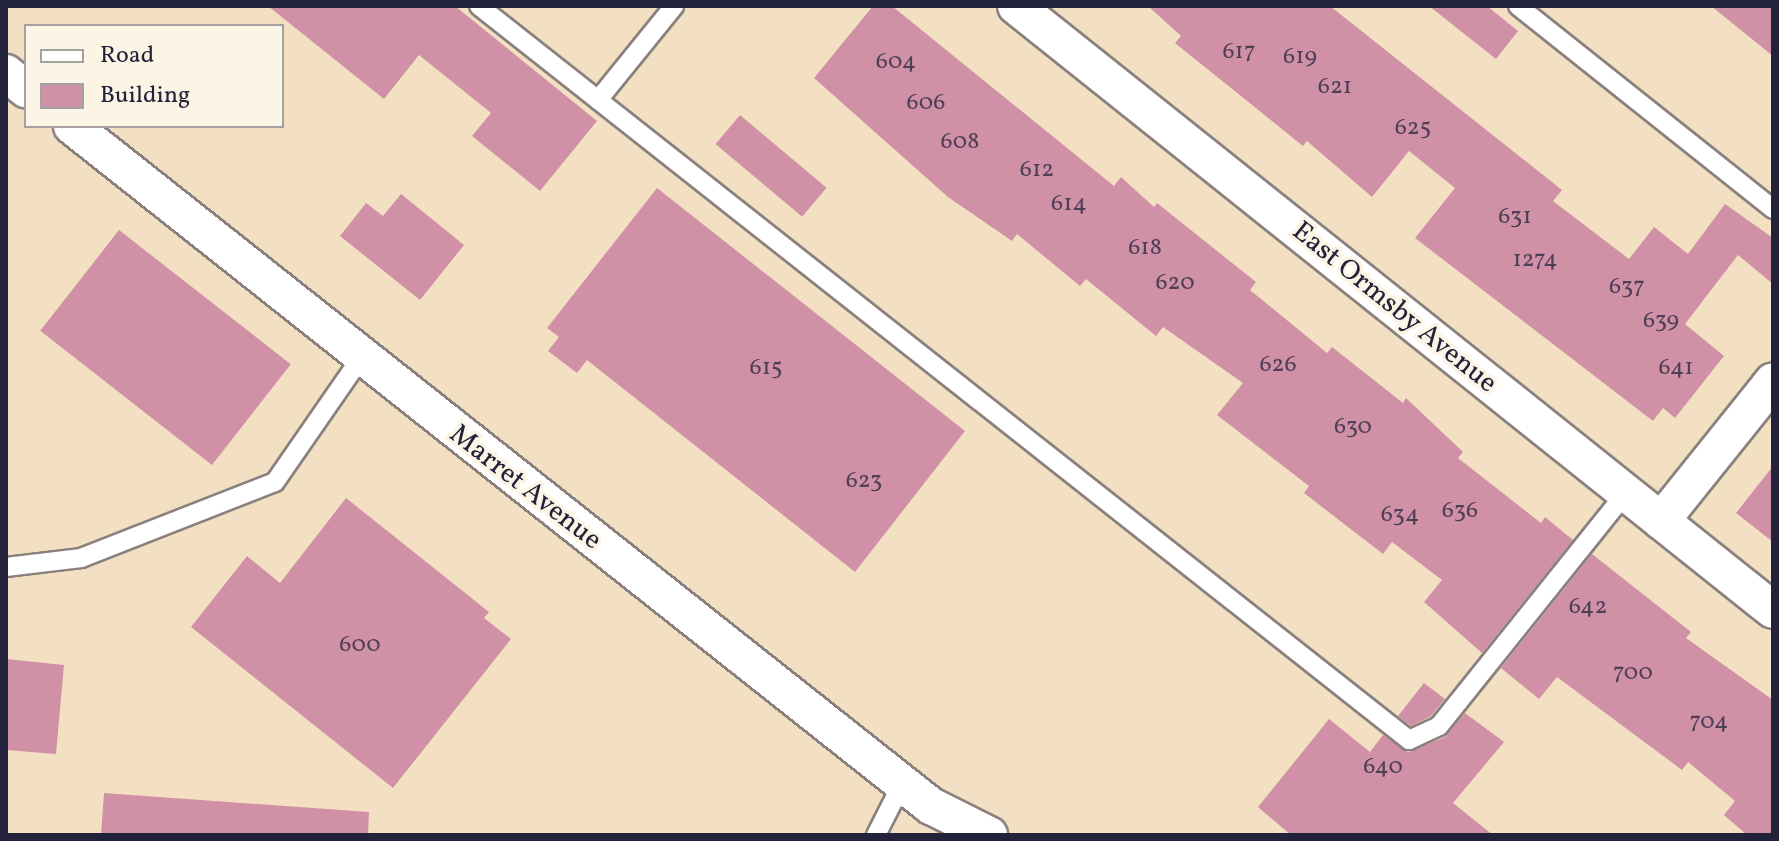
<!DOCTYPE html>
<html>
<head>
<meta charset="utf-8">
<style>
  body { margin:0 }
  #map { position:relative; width:1779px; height:841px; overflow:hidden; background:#f3e0c2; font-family:Vollkorn,serif }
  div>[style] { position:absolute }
  .building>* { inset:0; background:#d091a6; transform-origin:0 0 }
  .roads { filter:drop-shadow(2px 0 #8a817e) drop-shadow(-2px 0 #8a817e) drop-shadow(0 2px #8a817e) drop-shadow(0 -2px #8a817e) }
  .lane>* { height:18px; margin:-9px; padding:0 9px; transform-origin:9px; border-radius:9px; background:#fff }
  .street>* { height:36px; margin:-18px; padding:0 18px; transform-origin:18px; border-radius:18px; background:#fff }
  span { translate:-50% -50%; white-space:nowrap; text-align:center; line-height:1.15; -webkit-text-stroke:7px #fcf5e5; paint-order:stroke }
  .number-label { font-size:24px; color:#4e3e56 }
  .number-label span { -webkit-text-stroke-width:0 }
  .street-label { font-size:28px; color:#22223b }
  .frame { position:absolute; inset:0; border:8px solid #22223b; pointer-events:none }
  .legend { position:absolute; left:24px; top:24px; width:260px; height:104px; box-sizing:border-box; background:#fcf5e5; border:2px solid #a5a1a1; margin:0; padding:10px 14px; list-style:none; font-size:24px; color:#22223b }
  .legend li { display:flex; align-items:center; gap:16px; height:40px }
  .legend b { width:40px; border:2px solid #a5a1a1 }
</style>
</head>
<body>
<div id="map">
  <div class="building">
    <div style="clip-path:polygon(268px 6px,455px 6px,597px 121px,540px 191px,472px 136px,491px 113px,419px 55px,384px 99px)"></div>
    <div style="clip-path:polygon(873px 6px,892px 6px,1114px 186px,1121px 177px,1154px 207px,1157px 203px,1256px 282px,1250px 290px,1327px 353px,1332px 347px,1403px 403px,1406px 398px,1463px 452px,1458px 458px,1541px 523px,1545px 517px,1573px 540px,1482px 653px,1424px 602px,1442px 580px,1392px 542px,1383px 554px,1304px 493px,1309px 486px,1217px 415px,1243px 383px,1163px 327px,1156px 336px,1086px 279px,1080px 286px,1017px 234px,1012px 241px,948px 197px,814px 78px)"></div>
    <div style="clip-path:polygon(1148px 6px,1330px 6px,1562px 190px,1553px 201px,1629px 259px,1654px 227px,1688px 254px,1725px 204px,1773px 238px,1773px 284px,1738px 255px,1685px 324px,1724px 356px,1675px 418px,1663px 408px,1653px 421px,1415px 238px,1455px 188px,1409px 151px,1372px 197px,1307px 141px,1303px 146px,1175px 43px,1181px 36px)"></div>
    <div style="clip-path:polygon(1429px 6px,1487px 6px,1518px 31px,1496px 59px)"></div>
    <div style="clip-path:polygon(1711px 6px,1773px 6px,1773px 56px)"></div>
    <div style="left:740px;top:115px;width:113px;height:38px;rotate:40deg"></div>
    <div style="clip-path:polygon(657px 188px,965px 431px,855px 572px,587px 360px,577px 373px,548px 351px,559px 337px,547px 328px)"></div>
    <div style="clip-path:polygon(401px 194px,464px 245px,420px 300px,340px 236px,366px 203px,383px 216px)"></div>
    <div style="left:119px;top:230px;width:218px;height:128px;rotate:38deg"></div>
    <div style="clip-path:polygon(1773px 466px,1773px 542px,1736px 513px)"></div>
    <div style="clip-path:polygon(346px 498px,489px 612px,484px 618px,511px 639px,393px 788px,191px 627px,247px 556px,280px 583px)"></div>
    <div style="clip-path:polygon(1592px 554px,1691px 632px,1686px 638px,1773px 700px,1773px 835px,1747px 835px,1724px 815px,1735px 801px,1688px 762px,1682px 770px,1557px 677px,1539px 699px,1501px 668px)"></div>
    <div style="clip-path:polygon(6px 659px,64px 665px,56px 754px,6px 750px)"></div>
    <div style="clip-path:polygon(1424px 683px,1445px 699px,1431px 716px,1411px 726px,1398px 716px)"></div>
    <div style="clip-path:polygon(1465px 713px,1504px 742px,1453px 803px,1493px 835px,1291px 835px,1258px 807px,1329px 719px,1370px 752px,1383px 735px,1408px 752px,1445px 737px)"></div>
    <div style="clip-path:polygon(104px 793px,369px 812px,368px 835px,101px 835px)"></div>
  </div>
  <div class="roads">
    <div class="lane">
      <div style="left:479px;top:6px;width:1185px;rotate:38.28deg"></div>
      <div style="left:1409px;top:740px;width:33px;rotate:-25deg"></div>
      <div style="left:1439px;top:726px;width:299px;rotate:-51.3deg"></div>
      <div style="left:1518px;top:6px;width:326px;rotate:38.5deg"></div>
      <div style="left:598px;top:100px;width:121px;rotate:-51deg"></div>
      <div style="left:6px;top:567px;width:76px;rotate:-6.8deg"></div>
      <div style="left:81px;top:558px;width:208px;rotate:-21.4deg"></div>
      <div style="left:275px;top:482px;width:151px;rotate:-55.3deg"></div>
      <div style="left:876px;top:835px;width:57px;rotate:-63deg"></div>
    </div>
    <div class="street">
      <div style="left:1016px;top:6px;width:968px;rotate:38.59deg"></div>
      <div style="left:6px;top:73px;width:26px;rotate:39deg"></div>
      <div style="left:72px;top:126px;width:1096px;rotate:38.37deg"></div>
      <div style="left:931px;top:806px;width:65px;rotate:26.6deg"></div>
      <div style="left:1661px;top:521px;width:179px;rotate:-51.3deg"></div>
    </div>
  </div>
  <div class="number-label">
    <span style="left:1239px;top:53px">617</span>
    <span style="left:1300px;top:58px">619</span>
    <span style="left:896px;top:63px">604</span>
    <span style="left:1335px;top:88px">621</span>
    <span style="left:926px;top:104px">606</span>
    <span style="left:1413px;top:129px">625</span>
    <span style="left:960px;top:143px">608</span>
    <span style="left:1037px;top:171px">612</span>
    <span style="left:1069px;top:205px">614</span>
    <span style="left:1515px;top:218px">631</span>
    <span style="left:1145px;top:249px">618</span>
    <span style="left:1535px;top:261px">1274</span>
    <span style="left:1175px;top:284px">620</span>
    <span style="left:1627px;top:288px">637</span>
    <span style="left:1661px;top:322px">639</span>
    <span style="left:1278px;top:366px">626</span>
    <span style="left:766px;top:369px">615</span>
    <span style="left:1676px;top:369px">641</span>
    <span style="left:1353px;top:428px">630</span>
    <span style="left:864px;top:482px">623</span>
    <span style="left:1460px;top:512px">636</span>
    <span style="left:1400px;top:516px">634</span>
    <span style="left:1588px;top:608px">642</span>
    <span style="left:360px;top:646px">600</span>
    <span style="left:1633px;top:674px">700</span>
    <span style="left:1709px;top:723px">704</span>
    <span style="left:1383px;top:768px">640</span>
  </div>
  <div class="street-label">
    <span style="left:1394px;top:308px;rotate:39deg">East Ormsby Avenue</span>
    <span style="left:525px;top:488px;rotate:38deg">Marret Avenue</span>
  </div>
  <div class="frame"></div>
  <ul class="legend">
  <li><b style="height:10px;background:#fff"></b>Road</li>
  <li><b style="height:22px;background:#d091a6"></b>Building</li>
  </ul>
</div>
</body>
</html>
